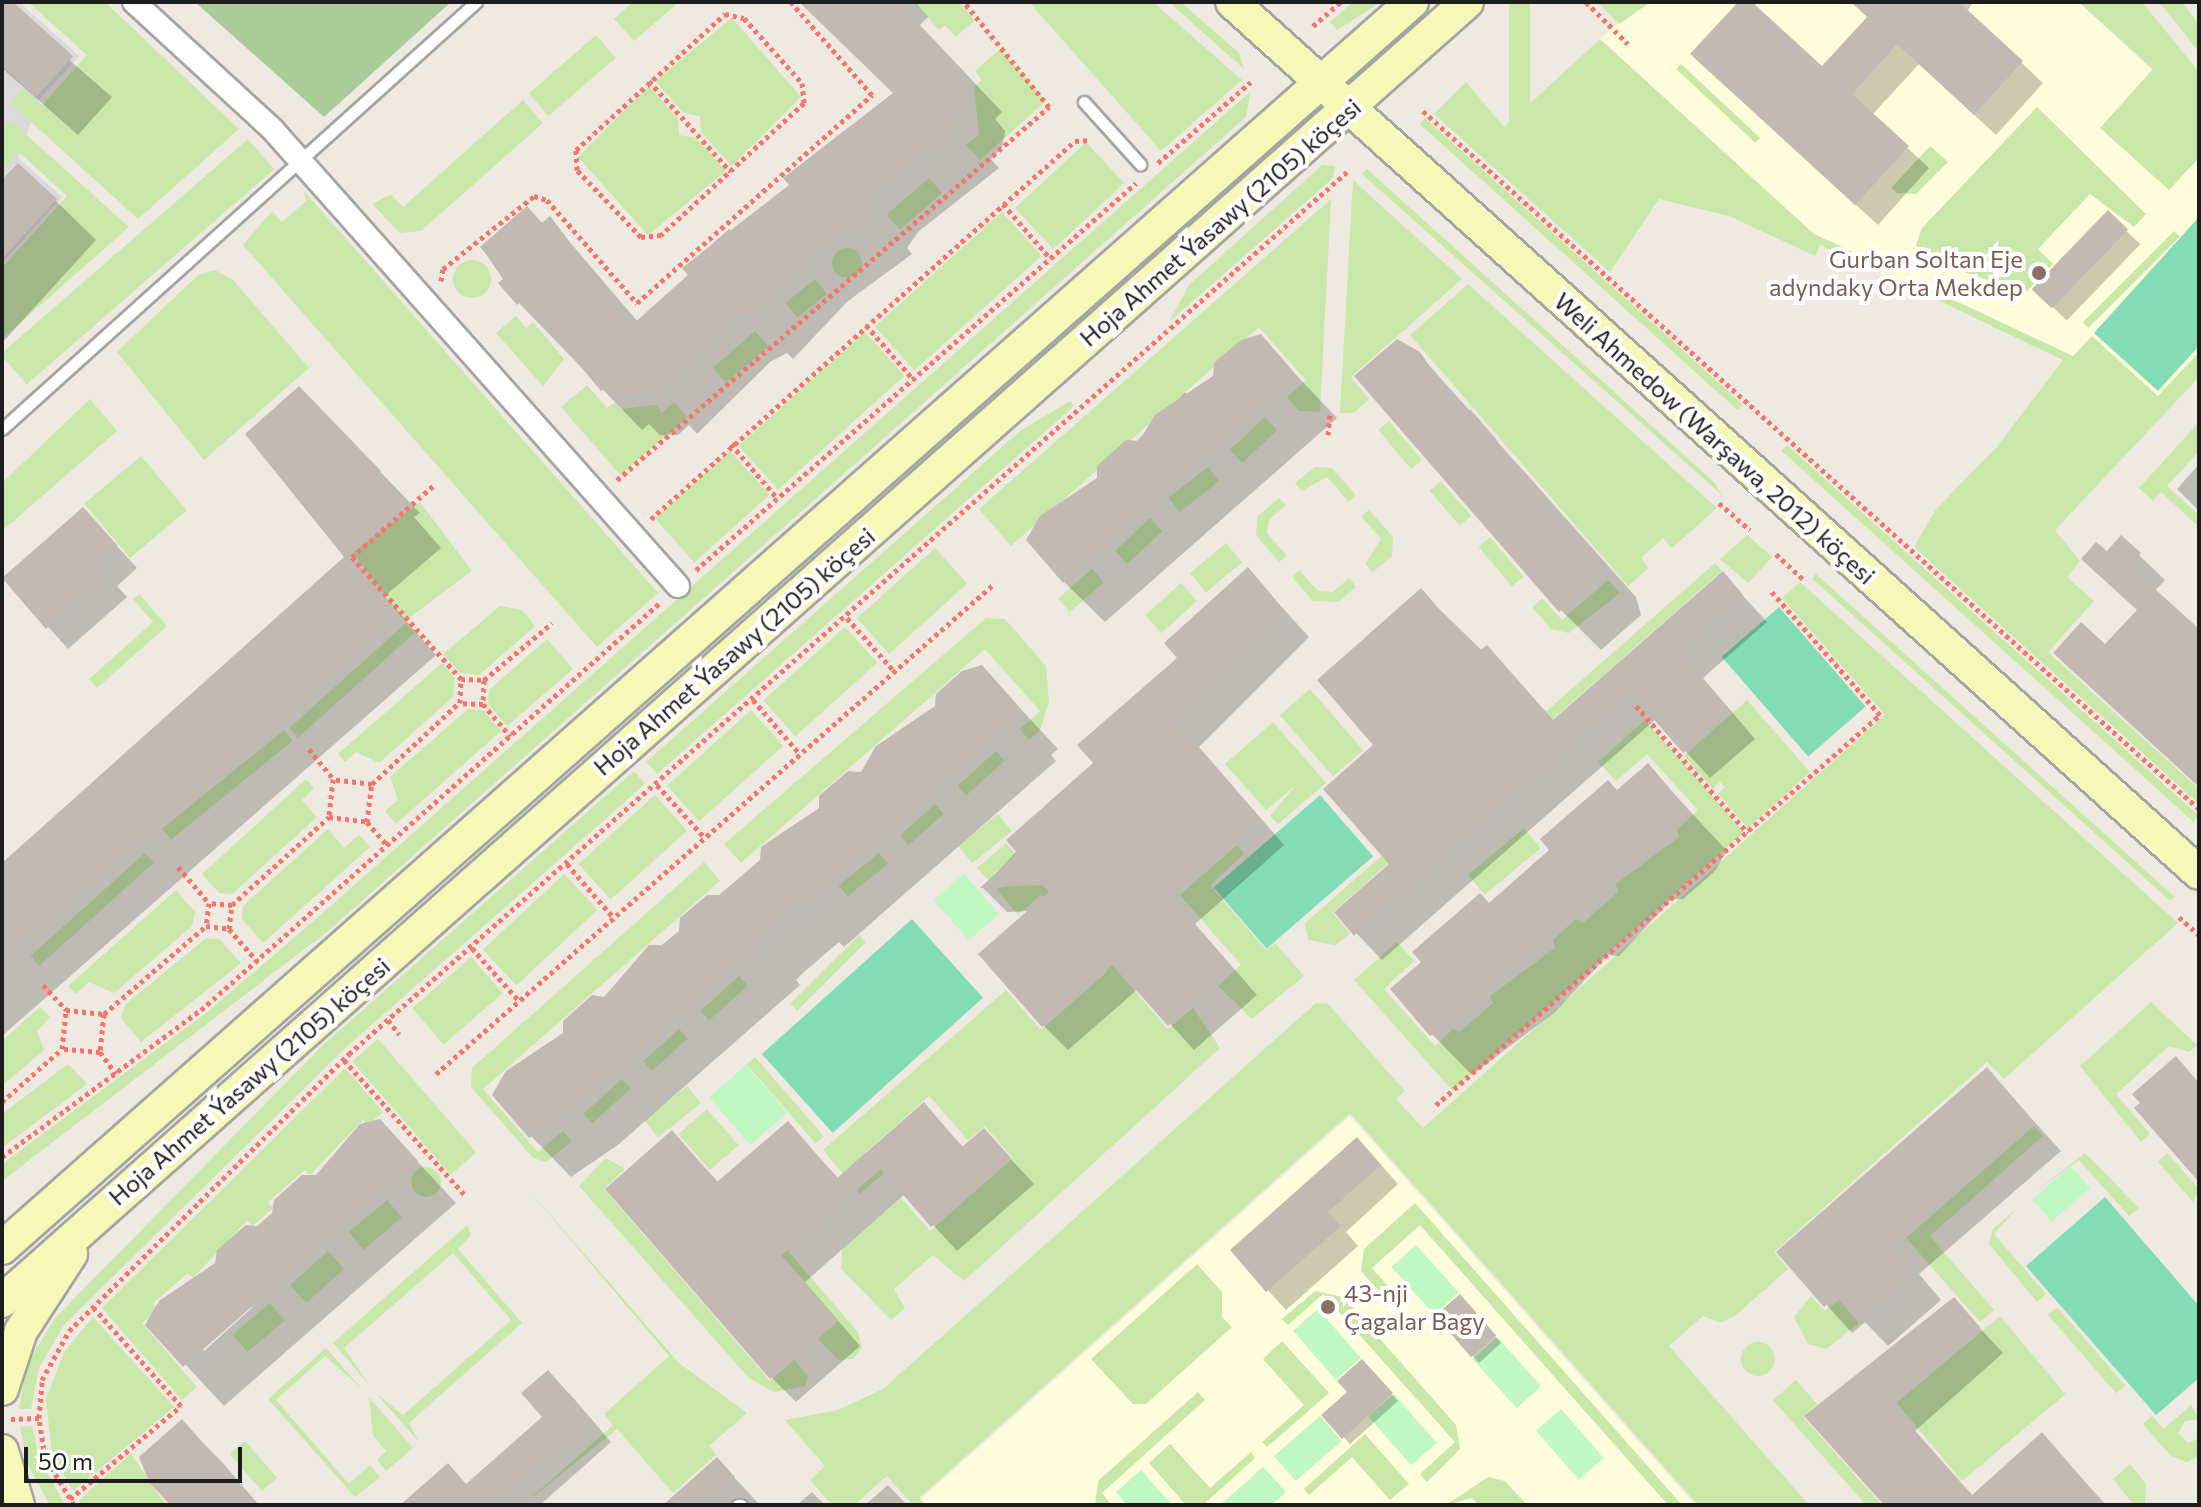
<!DOCTYPE html>
<html>
<head>
<meta charset="utf-8">
<style>
  body { margin:0 }
  #map { position:relative; width:2201px; height:1507px; overflow:hidden; background:#eeeae2; font-family:Commissioner,sans-serif }
  div>[style] { position:absolute }
  .residential>* { inset:0; background:#dbdada }
  .education>* { inset:0; background:#fefddb }
  .grass>* { inset:0; background:#c9e7a9; transform-origin:0 0 }
  .round { border-radius:50% }
  .forest>* { inset:0; background:#a9cc98 }
  .park>* { inset:0; background:#bff8c2; transform-origin:0 0 }
  .pitch>* { inset:0; background:#82dcb6; transform-origin:0 0 }
  .shadow>* { inset:0; background:#0003; transform-origin:0 0 }
  .building>* { inset:0; background:#c2b9b2; transform-origin:0 0 }
  .path>* { height:5px; margin-top:-2.5px; transform-origin:0; background:repeating-linear-gradient(90deg,#f6756b 0 4px,transparent 0 8px) }
  .roads { filter:drop-shadow(2px 0 #a4a4a4) drop-shadow(-2px 0 #a4a4a4) drop-shadow(0 2px #a4a4a4) drop-shadow(0 -2px #a4a4a4) }
  .lane>* { height:11px; margin:-5.5px; padding:0 5.5px; transform-origin:5.5px; border-radius:5.5px; background:#fff }
  .street>* { height:22px; margin:-11px; padding:0 11px; transform-origin:11px; border-radius:11px; background:#fff }
  .secondary>* { height:32px; margin:-16px; padding:0 16px; transform-origin:16px; border-radius:16px; background:#f6f8b7 }
  .dots>* { width:22px; height:22px; translate:-50% -50%; box-sizing:border-box; border:4px solid #fff; border-radius:50% }
  span { translate:-50% -50%; white-space:nowrap; text-align:center; line-height:1.15; -webkit-text-stroke:8px #fff; paint-order:stroke }
  .street-label { font-size:24px; color:#1d1d1d }
  .education-label { font-size:24px; color:#785e54 }
  .right { translate:-100% -50%; text-align:right }
  .left { translate:0 -50%; text-align:left }
  .frame { position:absolute; inset:0; border:4px solid #1d1d1d; pointer-events:none }
  .scale { position:absolute; left:24px; top:1447px; width:218px; height:36px; box-sizing:border-box; border:4px solid #1d1d1d; border-top:0; padding-left:10px; font-size:24px; line-height:28px; white-space:nowrap; color:#1d1d1d; -webkit-text-stroke:6px #fff; paint-order:stroke }
</style>
</head>
<body>
<div id="map">
  <div class="residential">
    <div style="clip-path:polygon(2px 2px,19px 2px,79px 56px,39px 100px,18px 158px,62px 197px,2px 263px)"></div>
  </div>
  <div class="education">
    <div style="clip-path:polygon(1641px 2px,2078px 2px,2199px 113px,2199px 363px,2160px 405px,1688px 183px,1495px 136px)"></div>
    <div style="clip-path:polygon(1350px 1116px,1695px 1505px,927px 1505px,921px 1499px)"></div>
  </div>
  <div class="grass">
    <div style="clip-path:polygon(28px 2px,105px 2px,239px 129px,138px 219px,10px 103px,22px 89px,42px 105px,87px 55px)"></div>
    <div style="clip-path:polygon(633px 2px,679px 2px,634px 41px,614px 19px)"></div>
    <div style="clip-path:polygon(914px 2px,959px 2px,975px 20px,956px 37px,945px 25px,939px 30px)"></div>
    <div style="clip-path:polygon(1029px 2px,1153px 2px,1242px 80px,1161px 151px)"></div>
    <div style="clip-path:polygon(1169px 2px,1181px 2px,1239px 53px,1244px 69px)"></div>
    <div style="clip-path:polygon(1353px 2px,1381px 2px,1337px 30px,1330px 22px)"></div>
    <div style="left:1509px;top:2px;width:21px;height:130px"></div>
    <div style="clip-path:polygon(1597px 2px,1651px 2px,1619px 24px)"></div>
    <div style="clip-path:polygon(2079px 2px,2142px 2px,2199px 72px,2199px 158px,2169px 190px,2100px 128px,2153px 69px)"></div>
    <div style="clip-path:polygon(2159px 2px,2182px 2px,2199px 24px,2199px 52px)"></div>
    <div style="clip-path:polygon(732px 18px,801px 97px,732px 166px,701px 132px,700px 116px,684px 113px,655px 81px)"></div>
    <div style="left:596px;top:35px;width:30px;height:89px;rotate:49deg"></div>
    <div style="clip-path:polygon(1600px 39px,1814px 234px,1883px 266px,1880px 273px,1820px 245px,1815px 256px,1729px 216px,1659px 199px,1610px 272px,1434px 114px,1466px 82px,1504px 127px)"></div>
    <div style="clip-path:polygon(1000px 49px,1046px 101px,980px 160px,966px 145px,979px 134px,974px 86px,982px 80px,975px 71px)"></div>
    <div style="left:1681px;top:64px;width:108px;height:7px;rotate:43deg"></div>
    <div style="clip-path:polygon(649px 86px,678px 119px,679px 135px,696px 138px,726px 171px,648px 235px,578px 157px)"></div>
    <div style="clip-path:polygon(1251px 91px,1246px 117px,328px 931px,2px 1181px,2px 1164px,206px 1013px,317px 918px)"></div>
    <div style="clip-path:polygon(523px 100px,543px 123px,421px 231px,400px 233px,372px 204px,391px 194px,403px 207px)"></div>
    <div style="clip-path:polygon(2037px 107px,2146px 214px,2134px 227px,2090px 194px,2038px 249px,2053px 264px,2025px 293px,1926px 259px,1916px 245px,1922px 228px)"></div>
    <div style="left:1425px;top:118px;width:428px;height:8px;rotate:42deg"></div>
    <div style="clip-path:polygon(10px 120px,129px 227px,2px 339px,2px 268px,67px 196px,19px 152px,2px 171px,2px 129px)"></div>
    <div style="left:248px;top:139px;width:40px;height:328px;rotate:49deg"></div>
    <div style="left:1086px;top:142px;width:56px;height:97px;rotate:47deg"></div>
    <div style="clip-path:polygon(1930px 146px,1948px 162px,1916px 194px,1897px 193px,1891px 188px)"></div>
    <div style="clip-path:polygon(1322px 165px,1335px 166px,1333px 178px,1169px 322px,1189px 285px)"></div>
    <div style="clip-path:polygon(1367px 169px,1714px 482px,1723px 496px,1362px 174px)"></div>
    <div style="left:929px;top:178px;width:20px;height:56px;rotate:49deg"></div>
    <div style="clip-path:polygon(1353px 180px,1462px 279px,1351px 377px,1369px 399px,1354px 413px,1340px 413px)"></div>
    <div style="clip-path:polygon(304px 191px,658px 593px,597px 647px,243px 245px,272px 211px,282px 222px,306px 201px)"></div>
    <div style="clip-path:polygon(1331px 199px,1320px 412px,1299px 411px,1287px 397px,1306px 380px,1259px 327px,1011px 546px,979px 509px)"></div>
    <div style="left:1002px;top:212px;width:59px;height:171px;rotate:48deg"></div>
    <div style="left:2174px;top:231px;width:8px;height:129px;rotate:45deg"></div>
    <div class="round" style="left:832px;top:248px;width:30px;height:30px"></div>
    <div class="round" style="left:453px;top:260px;width:38px;height:38px"></div>
    <div style="clip-path:polygon(215px 270px,233px 280px,309px 368px,204px 460px,117px 352px,198px 275px)"></div>
    <div style="clip-path:polygon(1907px 278px,2073px 356px,2092px 336px,2158px 396px,2199px 352px,2199px 377px,2055px 530px,2080px 561px,2067px 577px,2094px 601px,2048px 652px,2199px 789px,2199px 804px,1914px 547px,1936px 509px,1996px 448px,2063px 360px,1904px 284px)"></div>
    <div style="left:815px;top:279px;width:19px;height:38px;rotate:51deg"></div>
    <div style="clip-path:polygon(1468px 284px,1717px 508px,1672px 548px,1663px 538px,1641px 558px,1649px 568px,1628px 586px,1410px 335px)"></div>
    <div style="clip-path:polygon(516px 316px,526px 328px,533px 322px,564px 359px,543px 386px,496px 333px)"></div>
    <div style="left:755px;top:331px;width:20px;height:56px;rotate:49deg"></div>
    <div style="left:865px;top:332px;width:59px;height:170px;rotate:48deg"></div>
    <div style="clip-path:polygon(587px 385px,607px 408px,615px 402px,621px 409px,656px 405px,662px 413px,674px 402px,687px 417px,620px 475px,561px 407px)"></div>
    <div style="clip-path:polygon(90px 399px,117px 431px,2px 531px,2px 483px)"></div>
    <div style="clip-path:polygon(1070px 401px,1074px 406px,657px 774px,646px 762px,1020px 431px)"></div>
    <div style="left:1265px;top:417px;width:18px;height:48px;rotate:47deg"></div>
    <div style="left:1389px;top:421px;width:51px;height:14px;rotate:50deg"></div>
    <div style="clip-path:polygon(2199px 422px,2199px 451px,2167px 486px,2199px 515px,2199px 527px,2161px 492px,2153px 501px,2139px 488px)"></div>
    <div style="left:1787px;top:445px;width:554px;height:8px;rotate:42deg"></div>
    <div style="left:730px;top:451px;width:59px;height:101px;rotate:48deg"></div>
    <div style="left:141px;top:456px;width:71px;height:74px;rotate:50deg"></div>
    <div style="left:1208px;top:467px;width:18px;height:50px;rotate:52deg"></div>
    <div style="clip-path:polygon(1315px 467px,1332px 468px,1356px 495px,1349px 502px,1327px 477px,1302px 491px,1295px 483px)"></div>
    <div style="left:1441px;top:481px;width:46px;height:15px;rotate:49deg"></div>
    <div style="clip-path:polygon(1279px 498px,1286px 505px,1269px 520px,1267px 533px,1287px 556px,1279px 562px,1256px 535px,1257px 517px)"></div>
    <div style="left:420px;top:502px;width:86px;height:84px;rotate:53deg"></div>
    <div style="clip-path:polygon(1369px 510px,1393px 537px,1392px 556px,1373px 572px,1365px 564px,1381px 539px,1361px 516px)"></div>
    <div style="left:1150px;top:518px;width:18px;height:48px;rotate:47deg"></div>
    <div style="clip-path:polygon(1747px 535px,1772px 557px,1748px 583px,1720px 559px)"></div>
    <div style="left:1490px;top:537px;width:52px;height:15px;rotate:50deg"></div>
    <div style="left:1226px;top:543px;width:25px;height:47px;rotate:50deg"></div>
    <div style="left:935px;top:548px;width:48px;height:105px;rotate:48deg"></div>
    <div style="clip-path:polygon(1715px 563px,1722px 571px,1333px 912px,1350px 934px,1335px 945px,1308px 940px,1305px 923px)"></div>
    <div style="left:1092px;top:569px;width:18px;height:45px;rotate:49deg"></div>
    <div style="clip-path:polygon(1299px 570px,1318px 591px,1333px 592px,1349px 578px,1356px 587px,1338px 602px,1313px 601px,1292px 577px)"></div>
    <div style="left:1816px;top:574px;width:482px;height:6px;rotate:42deg"></div>
    <div style="clip-path:polygon(1608px 580px,1620px 593px,1569px 633px,1551px 629px,1532px 607px,1542px 598px,1562px 620px)"></div>
    <div style="clip-path:polygon(1800px 582px,2178px 923px,2004px 1079px,1987px 1062px,1774px 1252px,1788px 1269px,1736px 1315px,1721px 1323px,1703px 1316px,1669px 1346px,1809px 1505px,1698px 1505px,1350px 1113px,919px 1498px,925px 1505px,913px 1505px,887px 1476px,854px 1505px,832px 1505px,810px 1480px,825px 1466px,785px 1420px,838px 1410px,883px 1389px,1316px 1003px,1328px 1004px,1405px 1091px,1396px 1099px,1423px 1128px,1885px 715px,1782px 598px)"></div>
    <div style="left:1181px;top:583px;width:24px;height:48px;rotate:48deg"></div>
    <div style="clip-path:polygon(139px 594px,167px 626px,97px 688px,89px 679px,153px 622px,133px 599px)"></div>
    <div style="clip-path:polygon(500px 606px,522px 610px,535px 626px,479px 675px,460px 673px,443px 654px)"></div>
    <div style="clip-path:polygon(986px 618px,1005px 619px,1046px 666px,1049px 702px,1040px 730px,1029px 740px,1020px 729px,1040px 711px,985px 649px,741px 863px,724px 844px)"></div>
    <div style="left:406px;top:623px;width:13px;height:157px;rotate:48deg"></div>
    <div style="left:845px;top:627px;width:48px;height:110px;rotate:48deg"></div>
    <div style="clip-path:polygon(547px 639px,573px 669px,507px 726px,488px 704px,489px 690px)"></div>
    <div style="clip-path:polygon(442px 663px,455px 678px,453px 697px,379px 763px,356px 752px,345px 762px,338px 754px)"></div>
    <div style="left:1310px;top:689px;width:81px;height:40px;rotate:49deg"></div>
    <div style="clip-path:polygon(1747px 700px,1810px 772px,1748px 828px,1718px 794px,1725px 787px,1720px 782px,1713px 789px,1684px 756px)"></div>
    <div style="clip-path:polygon(468px 709px,483px 710px,501px 731px,396px 824px,385px 811px,398px 800px,390px 777px)"></div>
    <div style="left:751px;top:710px;width:48px;height:113px;rotate:48deg"></div>
    <div style="clip-path:polygon(1645px 720px,1744px 832px,1453px 1091px,1354px 980px,1397px 942px,1414px 961px,1384px 989px,1435px 1046px,1453px 1029px,1460px 1032px,1493px 1003px,1490px 996px,1555px 948px,1553px 940px,1576px 919px,1583px 923px,1618px 892px,1616px 884px,1679px 837px,1677px 830px,1698px 810px,1647px 754px,1616px 781px,1598px 762px)"></div>
    <div style="clip-path:polygon(1273px 722px,1326px 783px,1278px 824px,1270px 816px,1295px 786px,1266px 810px,1225px 764px)"></div>
    <div style="left:284px;top:730px;width:14px;height:157px;rotate:51deg"></div>
    <div style="left:996px;top:751px;width:13px;height:52px;rotate:48deg"></div>
    <div style="clip-path:polygon(634px 771px,645px 784px,343px 1050px,64px 1325px,39px 1368px,31px 1409px,19px 1409px,27px 1364px,55px 1318px,322px 1046px)"></div>
    <div style="clip-path:polygon(306px 779px,314px 788px,302px 800px,317px 817px,232px 894px,219px 893px,202px 874px)"></div>
    <div style="left:655px;top:795px;width:48px;height:103px;rotate:48deg"></div>
    <div style="left:935px;top:804px;width:13px;height:47px;rotate:48deg"></div>
    <div style="left:998px;top:814px;width:22px;height:51px;rotate:51deg"></div>
    <div style="left:1524px;top:828px;width:26px;height:73px;rotate:50deg"></div>
    <div style="clip-path:polygon(328px 829px,344px 848px,359px 835px,370px 847px,263px 943px,242px 919px,243px 906px)"></div>
    <div style="clip-path:polygon(1006px 843px,1168px 1029px,1193px 1008px,1220px 1048px,964px 1281px,933px 1255px,894px 1289px,905px 1308px,891px 1320px,841px 1269px,842px 1249px,901px 1198px,930px 1231px,1013px 1158px,985px 1126px,968px 1140px,929px 1096px,866px 1152px,884px 1173px,860px 1194px,823px 1150px,1006px 990px,1041px 1030px,1107px 972px,1041px 895px,1018px 915px,996px 889px,1014px 884px,1007px 866px,994px 872px,992px 884px,977px 868px)"></div>
    <div style="clip-path:polygon(1237px 845px,1244px 854px,1210px 885px,1266px 950px,1275px 943px,1304px 976px,1252px 1019px,1218px 986px,1241px 965px,1180px 895px)"></div>
    <div style="left:145px;top:853px;width:13px;height:154px;rotate:48deg"></div>
    <div style="left:879px;top:853px;width:14px;height:52px;rotate:51deg"></div>
    <div style="clip-path:polygon(704px 862px,720px 881px,483px 1089px,538px 1152px,563px 1131px,572px 1141px,546px 1162px,533px 1158px,471px 1087px,472px 1068px)"></div>
    <div style="left:564px;top:874px;width:49px;height:111px;rotate:47deg"></div>
    <div style="clip-path:polygon(176px 890px,195px 912px,192px 926px,114px 993px,89px 982px,76px 994px,68px 986px)"></div>
    <div style="left:859px;top:935px;width:10px;height:97px;rotate:45deg"></div>
    <div style="clip-path:polygon(206px 938px,219px 939px,241px 963px,141px 1042px,121px 1018px,125px 1005px)"></div>
    <div style="left:471px;top:957px;width:48px;height:78px;rotate:49deg"></div>
    <div style="left:739px;top:976px;width:13px;height:52px;rotate:48deg"></div>
    <div style="clip-path:polygon(2151px 1002px,2197px 1045px,2189px 1052px,2169px 1046px,2116px 1094px,2150px 1134px,2141px 1142px,2080px 1066px)"></div>
    <div style="clip-path:polygon(40px 1007px,50px 1017px,37px 1031px,44px 1050px,2px 1086px,2px 1041px)"></div>
    <div style="left:679px;top:1029px;width:13px;height:48px;rotate:48deg"></div>
    <div style="left:378px;top:1039px;width:150px;height:34px;rotate:49deg"></div>
    <div style="left:755px;top:1057px;width:105px;height:11px;rotate:49deg"></div>
    <div style="clip-path:polygon(68px 1064px,87px 1084px,2px 1148px,2px 1114px)"></div>
    <div style="clip-path:polygon(345px 1068px,383px 1112px,368px 1125px,363px 1120px,310px 1175px,305px 1170px,268px 1202px,273px 1208px,253px 1226px,247px 1221px,193px 1278px,188px 1273px,153px 1303px,158px 1309px,142px 1323px,197px 1387px,182px 1400px,102px 1308px)"></div>
    <div style="left:622px;top:1079px;width:13px;height:52px;rotate:48deg"></div>
    <div style="left:687px;top:1086px;width:22px;height:55px;rotate:51deg"></div>
    <div style="left:707px;top:1109px;width:48px;height:38px;rotate:49deg"></div>
    <div style="clip-path:polygon(2034px 1126px,2043px 1136px,1930px 1236px,1994px 1310px,1980px 1322px,1906px 1238px)"></div>
    <div style="clip-path:polygon(2085px 1153px,2139px 1208px,2129px 1216px,2079px 1160px,2030px 1196px)"></div>
    <div style="clip-path:polygon(2167px 1153px,2199px 1189px,2193px 1202px,2158px 1162px)"></div>
    <div style="clip-path:polygon(606px 1158px,625px 1169px,604px 1189px,770px 1381px,794px 1360px,808px 1376px,806px 1386px,774px 1392px,749px 1378px,579px 1186px)"></div>
    <div class="round" style="left:411px;top:1167px;width:30px;height:30px"></div>
    <div style="clip-path:polygon(724px 1177px,858px 1332px,862px 1347px,853px 1359px,838px 1360px,818px 1339px,838px 1321px,718px 1182px)"></div>
    <div style="clip-path:polygon(521px 1181px,679px 1363px,747px 1413px,709px 1446px,716px 1455px,673px 1493px,617px 1429px,523px 1505px,613px 1425px,604px 1414px,669px 1356px)"></div>
    <div style="left:387px;top:1200px;width:23px;height:50px;rotate:50deg"></div>
    <div style="clip-path:polygon(1415px 1203px,1682px 1505px,1668px 1505px,1420px 1225px,1372px 1268px,1402px 1302px,1394px 1308px,1361px 1271px,1364px 1249px)"></div>
    <div style="clip-path:polygon(2017px 1208px,1994px 1234px,2046px 1294px,2037px 1302px,1989px 1244px,1992px 1230px)"></div>
    <div style="clip-path:polygon(467px 1225px,471px 1235px,458px 1249px,522px 1323px,409px 1423px,419px 1442px,375px 1392px,403px 1415px,511px 1320px,453px 1253px,344px 1348px,371px 1387px,333px 1343px)"></div>
    <div style="left:328px;top:1251px;width:24px;height:51px;rotate:48deg"></div>
    <div style="clip-path:polygon(1197px 1264px,1222px 1292px,1222px 1317px,1232px 1327px,1146px 1404px,1133px 1404px,1091px 1359px)"></div>
    <div style="clip-path:polygon(1315px 1291px,1343px 1297px,1456px 1425px,1460px 1449px,1427px 1482px,1420px 1474px,1455px 1442px,1323px 1294px,1288px 1325px,1282px 1319px)"></div>
    <div style="clip-path:polygon(1811px 1296px,1825px 1311px,1839px 1300px,1859px 1323px,1826px 1349px,1808px 1344px,1794px 1317px)"></div>
    <div style="left:270px;top:1303px;width:23px;height:49px;rotate:50deg"></div>
    <div style="left:2057px;top:1307px;width:104px;height:12px;rotate:49deg"></div>
    <div style="left:2000px;top:1316px;width:102px;height:135px;rotate:50deg"></div>
    <div style="clip-path:polygon(93px 1317px,174px 1407px,73px 1491px,52px 1455px,46px 1399px,64px 1352px)"></div>
    <div style="clip-path:polygon(1282px 1341px,1329px 1393px,1267px 1447px,1262px 1442px,1304px 1405px,1263px 1359px)"></div>
    <div class="round" style="left:1741px;top:1342px;width:34px;height:34px"></div>
    <div style="clip-path:polygon(326px 1348px,362px 1389px,325px 1356px,276px 1400px,349px 1484px,370px 1465px,380px 1477px,355px 1497px,268px 1399px)"></div>
    <div style="clip-path:polygon(1796px 1380px,1817px 1404px,1803px 1417px,1882px 1505px,1866px 1505px,1773px 1400px)"></div>
    <div style="clip-path:polygon(1198px 1392px,1205px 1400px,1102px 1493px,1112px 1505px,1095px 1505px,1098px 1481px)"></div>
    <div style="clip-path:polygon(369px 1397px,413px 1448px,386px 1471px,377px 1460px,386px 1451px,373px 1435px)"></div>
    <div style="clip-path:polygon(2191px 1405px,2199px 1419px,2185px 1421px,2178px 1433px,2188px 1443px,2199px 1438px,2199px 1456px,2187px 1462px,2171px 1456px,2143px 1424px,2152px 1416px,2164px 1429px)"></div>
    <div style="clip-path:polygon(32px 1426px,39px 1458px,65px 1505px,50px 1505px,27px 1463px,20px 1427px)"></div>
    <div style="clip-path:polygon(1365px 1434px,1409px 1484px,1390px 1500px,1352px 1457px,1309px 1495px,1304px 1489px)"></div>
    <div style="left:245px;top:1441px;width:49px;height:20px;rotate:49deg"></div>
    <div style="clip-path:polygon(1170px 1444px,1210px 1488px,1251px 1452px,1255px 1458px,1203px 1505px,1186px 1505px,1149px 1463px)"></div>
    <div style="clip-path:polygon(131px 1454px,166px 1505px,82px 1505px,79px 1500px)"></div>
    <div style="clip-path:polygon(2130px 1464px,2146px 1484px,2145px 1505px,2134px 1505px,2113px 1479px)"></div>
    <div style="clip-path:polygon(1488px 1477px,1505px 1481px,1527px 1505px,1479px 1505px,1472px 1498px,1446px 1505px)"></div>
  </div>
  <div class="forest">
    <div style="clip-path:polygon(195px 2px,451px 2px,324px 117px)"></div>
  </div>
  <div class="park">
    <div style="left:964px;top:874px;width:53px;height:40px;rotate:49deg"></div>
    <div style="left:746px;top:1065px;width:63px;height:49px;rotate:49deg"></div>
    <div style="left:2071px;top:1166px;width:29px;height:51px;rotate:49deg"></div>
    <div style="left:1416px;top:1245px;width:64px;height:33px;rotate:48deg"></div>
    <div style="left:1318px;top:1309px;width:65px;height:33px;rotate:49deg"></div>
    <div style="left:1497px;top:1337px;width:66px;height:33px;rotate:48deg"></div>
    <div style="left:1394px;top:1394px;width:65px;height:34px;rotate:49deg"></div>
    <div style="left:1561px;top:1409px;width:65px;height:33px;rotate:49deg"></div>
    <div style="left:1320px;top:1416px;width:33px;height:61px;rotate:49deg"></div>
    <div style="clip-path:polygon(1263px 1467px,1286px 1492px,1271px 1505px,1220px 1505px)"></div>
    <div style="clip-path:polygon(1141px 1470px,1172px 1505px,1127px 1505px,1116px 1492px)"></div>
  </div>
  <div class="pitch">
    <div style="clip-path:polygon(2199px 217px,2199px 346px,2158px 391px,2094px 333px)"></div>
    <div style="left:1779px;top:607px;width:132px;height:76px;rotate:49deg"></div>
    <div style="left:1320px;top:795px;width:81px;height:141px;rotate:49deg"></div>
    <div style="left:912px;top:919px;width:106px;height:202px;rotate:48deg"></div>
    <div style="clip-path:polygon(2105px 1197px,2199px 1306px,2199px 1378px,2156px 1415px,2026px 1266px)"></div>
  </div>
  <div class="shadow">
    <div style="clip-path:polygon(2px 2px,112px 97px,78px 135px,2px 68px)"></div>
    <div style="clip-path:polygon(803px 2px,915px 2px,928px 17px,920px 25px,1002px 112px,995px 119px,1005px 131px,1002px 148px,991px 159px,999px 168px,919px 231px,907px 248px,912px 254px,848px 301px,793px 359px,787px 353px,770px 362px,697px 434px,689px 425px,678px 435px,660px 435px,649px 424px,642px 430px,519px 303px,482px 248px,550px 219px,638px 322px,691px 275px,685px 268px,729px 229px,735px 235px,896px 94px)"></div>
    <div style="clip-path:polygon(1740px 2px,1749px 2px,1822px 69px,1869px 18px,1852px 2px,1973px 2px,1967px 12px,2043px 83px,1996px 135px,1919px 64px,1872px 115px,1929px 168px,1878px 225px,1714px 75px)"></div>
    <div style="clip-path:polygon(2px 183px,55px 200px,96px 240px,2px 343px)"></div>
    <div style="left:2108px;top:213px;width:45px;height:106px;rotate:44deg"></div>
    <div style="clip-path:polygon(1260px 337px,1337px 418px,1105px 622px,1064px 582px,1099px 479px,1184px 393px,1196px 393px)"></div>
    <div style="clip-path:polygon(1419px 354px,1636px 597px,1641px 615px,1601px 650px,1561px 610px)"></div>
    <div style="clip-path:polygon(339px 429px,420px 513px,414px 517px,441px 548px,385px 596px,436px 655px,2px 1036px,2px 864px,347px 557px)"></div>
    <div style="clip-path:polygon(2199px 464px,2199px 511px,2177px 489px)"></div>
    <div style="clip-path:polygon(83px 509px,137px 568px,117px 586px,127px 597px,68px 649px,5px 578px)"></div>
    <div style="clip-path:polygon(2121px 538px,2165px 580px,2154px 592px,2199px 635px,2199px 787px,2106px 647px,2139px 611px,2107px 554px)"></div>
    <div style="clip-path:polygon(1248px 570px,1309px 637px,1199px 747px,1284px 845px,1195px 924px,1257px 995px,1194px 1050px,1138px 989px,1068px 1050px,1043px 1025px,1030px 911px,1007px 912px,983px 888px,1096px 764px)"></div>
    <div style="clip-path:polygon(1723px 574px,1767px 622px,1703px 678px,1755px 739px,1710px 778px,1656px 719px,1382px 960px,1337px 913px,1392px 864px,1376px 745px,1421px 591px,1555px 722px)"></div>
    <div style="clip-path:polygon(982px 667px,1058px 749px,1051px 755px,1056px 761px,844px 947px,839px 942px,804px 972px,796px 980px,800px 985px,619px 1144px,571px 1177px,531px 1136px,565px 1034px)"></div>
    <div style="clip-path:polygon(1648px 766px,1727px 851px,1714px 872px,1683px 899px,1672px 899px,1619px 956px,1608px 955px,1555px 1012px,1472px 1075px,1432px 1034px,1489px 905px)"></div>
    <div style="clip-path:polygon(1987px 1070px,2061px 1151px,1919px 1274px,1941px 1300px,1888px 1346px,1865px 1322px,1852px 1333px,1779px 1252px)"></div>
    <div style="clip-path:polygon(924px 1104px,964px 1148px,984px 1130px,1034px 1184px,957px 1251px,905px 1194px,805px 1282px,860px 1346px,796px 1402px,772px 1378px,672px 1133px,719px 1183px,788px 1124px,839px 1179px)"></div>
    <div style="clip-path:polygon(evenodd,380px 1121px,456px 1203px,224px 1406px,148px 1324px,380px 1121px,254px 1306px,204px 1351px,201px 1348px,245px 1310px,254px 1306px)"></div>
    <div style="clip-path:polygon(1375px 1158px,1398px 1184px,1346px 1232px,1358px 1246px,1286px 1310px,1232px 1251px)"></div>
    <div style="clip-path:polygon(1954px 1300px,2003px 1353px,1915px 1431px,1973px 1496px,2042px 1435px,2106px 1505px,1887px 1505px,1807px 1416px)"></div>
    <div style="clip-path:polygon(1466px 1303px,1501px 1343px,1479px 1363px,1437px 1316px)"></div>
    <div style="clip-path:polygon(1362px 1362px,1398px 1401px,1350px 1444px,1324px 1416px,1350px 1393px)"></div>
    <div style="clip-path:polygon(569px 1393px,611px 1442px,540px 1505px,403px 1505px,448px 1466px,467px 1485px)"></div>
    <div style="clip-path:polygon(182px 1422px,222px 1462px,259px 1505px,175px 1505px)"></div>
    <div style="clip-path:polygon(717px 1459px,760px 1505px,666px 1505px)"></div>
    <div style="clip-path:polygon(888px 1485px,907px 1505px,865px 1505px)"></div>
    <div style="clip-path:polygon(812px 1492px,825px 1505px,797px 1505px)"></div>
  </div>
  <div class="building">
    <div style="clip-path:polygon(2px 2px,13px 2px,73px 56px,36px 97px,2px 66px)"></div>
    <div style="clip-path:polygon(799px 2px,897px 2px,963px 71px,956px 78px,965px 89px,963px 108px,952px 117px,960px 126px,878px 191px,868px 206px,874px 213px,807px 260px,752px 320px,746px 314px,730px 322px,656px 395px,647px 386px,637px 396px,618px 396px,608px 385px,601px 391px,524px 298px,517px 305px,498px 283px,506px 277px,480px 247px,527px 206px,542px 223px,550px 216px,632px 325px,688px 275px,682px 268px,789px 185px,783px 178px,893px 93px)"></div>
    <div style="clip-path:polygon(1738px 2px,1752px 2px,1822px 66px,1867px 17px,1851px 2px,1959px 2px,2023px 61px,1974px 115px,1897px 44px,1852px 94px,1909px 146px,1855px 205px,1690px 54px)"></div>
    <div style="clip-path:polygon(18px 163px,57px 199px,2px 259px,2px 180px)"></div>
    <div style="left:2108px;top:210px;width:28px;height:110px;rotate:44deg"></div>
    <div style="clip-path:polygon(1261px 334px,1298px 377px,1063px 583px,1026px 540px,1040px 516px,1097px 478px,1097px 466px,1126px 440px,1139px 441px,1155px 415px,1213px 376px,1214px 363px,1241px 340px)"></div>
    <div style="clip-path:polygon(1397px 339px,1420px 352px,1458px 409px,1471px 410px,1496px 439px,1507px 466px,1520px 467px,1546px 496px,1545px 509px,1596px 554px,1602px 574px,1559px 612px,1354px 376px)"></div>
    <div style="clip-path:polygon(299px 386px,381px 471px,376px 476px,402px 506px,347px 555px,398px 613px,311px 697px,2px 961px,2px 863px,344px 557px,245px 434px)"></div>
    <div style="clip-path:polygon(83px 507px,118px 546px,97px 564px,107px 575px,46px 629px,2px 578px)"></div>
    <div style="clip-path:polygon(2121px 535px,2141px 553px,2130px 566px,2199px 629px,2199px 787px,2053px 653px,2081px 622px,2105px 644px,2137px 610px,2081px 559px,2096px 542px,2107px 551px)"></div>
    <div style="clip-path:polygon(1248px 567px,1285px 611px,1175px 720px,1261px 819px,1171px 898px,1233px 969px,1168px 1026px,1113px 964px,1042px 1027px,978px 954px,1058px 884px,980px 888px,1017px 853px,1006px 840px,1093px 763px,1077px 745px,1177px 658px,1164px 643px)"></div>
    <div style="clip-path:polygon(1723px 571px,1743px 595px,1678px 651px,1731px 712px,1683px 753px,1631px 693px,1354px 936px,1334px 912px,1389px 864px,1323px 789px,1373px 745px,1317px 680px,1421px 588px,1477px 653px,1487px 645px,1553px 720px)"></div>
    <div style="clip-path:polygon(982px 665px,1020px 708px,1012px 714px,1017px 719px,802px 908px,798px 903px,764px 932px,757px 938px,762px 944px,573px 1109px,529px 1138px,492px 1095px,506px 1071px,563px 1033px,563px 1021px,592px 995px,604px 997px,649px 945px,662px 945px,679px 931px,680px 918px,707px 895px,719px 895px,760px 860px,761px 847px,819px 808px,819px 796px,848px 771px,861px 772px,876px 746px,935px 706px,936px 694px,962px 671px)"></div>
    <div style="clip-path:polygon(1648px 763px,1688px 810px,1674px 832px,1642px 860px,1631px 859px,1578px 916px,1551px 930px,1548px 941px,1486px 987px,1486px 996px,1454px 1024px,1430px 1036px,1390px 989px,1421px 962px,1412px 952px,1480px 893px,1489px 903px,1549px 850px,1540px 839px,1608px 780px,1617px 790px)"></div>
    <div style="clip-path:polygon(2176px 1056px,2199px 1083px,2199px 1182px,2134px 1108px,2140px 1103px,2132px 1094px)"></div>
    <div style="clip-path:polygon(1987px 1067px,2035px 1123px,1894px 1246px,1916px 1272px,1860px 1321px,1838px 1295px,1824px 1307px,1776px 1252px)"></div>
    <div style="clip-path:polygon(924px 1102px,962px 1147px,984px 1128px,1011px 1158px,931px 1227px,881px 1169px,781px 1256px,837px 1320px,770px 1379px,605px 1189px,672px 1130px,717px 1182px,788px 1121px,837px 1178px)"></div>
    <div style="clip-path:polygon(380px 1119px,418px 1161px,183px 1367px,145px 1325px,159px 1301px,215px 1263px,217px 1250px,246px 1225px,257px 1226px,272px 1213px,274px 1200px,302px 1175px,316px 1175px,360px 1124px)"></div>
    <div style="clip-path:polygon(1357px 1137px,1381px 1165px,1328px 1212px,1341px 1226px,1266px 1292px,1230px 1250px)"></div>
    <div style="left:1460px;top:1294px;width:55px;height:33px;rotate:49deg"></div>
    <div style="clip-path:polygon(1954px 1297px,1980px 1327px,1891px 1404px,1972px 1495px,2042px 1432px,2105px 1505px,1884px 1505px,1804px 1416px)"></div>
    <div style="clip-path:polygon(1362px 1359px,1393px 1393px,1342px 1439px,1321px 1415px,1347px 1392px,1337px 1381px)"></div>
    <div style="clip-path:polygon(548px 1370px,592px 1420px,495px 1505px,400px 1505px,448px 1463px,466px 1484px,542px 1417px,521px 1393px)"></div>
    <div style="clip-path:polygon(182px 1419px,203px 1443px,256px 1505px,170px 1505px,149px 1482px,139px 1457px)"></div>
    <div style="clip-path:polygon(717px 1457px,735px 1477px,703px 1505px,663px 1505px)"></div>
  </div>
  <div class="path">
    <div style="left:1586px;top:2px;width:59px;rotate:45deg"></div>
    <div style="left:725px;top:14px;width:19px;rotate:12deg"></div>
    <div style="left:744px;top:18px;width:87px;rotate:48.3deg"></div>
    <div style="left:802px;top:83px;width:20px;rotate:84deg"></div>
    <div style="left:804px;top:103px;width:195px;rotate:137.3deg"></div>
    <div style="left:661px;top:235px;width:20px;rotate:174deg"></div>
    <div style="left:641px;top:237px;width:93px;rotate:-133.7deg"></div>
    <div style="left:577px;top:170px;width:20px;rotate:-93deg"></div>
    <div style="left:576px;top:150px;width:202px;rotate:-42.4deg"></div>
    <div style="left:1313px;top:26px;width:37px;rotate:-41deg"></div>
    <div style="left:649px;top:81px;width:122px;rotate:48deg"></div>
    <div style="left:1423px;top:111px;width:1044px;rotate:41.97deg"></div>
    <div style="left:1158px;top:163px;width:123px;rotate:-41.1deg"></div>
    <div style="left:1003px;top:204px;width:72px;rotate:49deg"></div>
    <div style="left:441px;top:281px;width:12px;rotate:-81deg"></div>
    <div style="left:443px;top:269px;width:117px;rotate:-38.7deg"></div>
    <div style="left:534px;top:196px;width:14px;rotate:17deg"></div>
    <div style="left:547px;top:200px;width:137px;rotate:48.9deg"></div>
    <div style="left:637px;top:303px;width:314px;rotate:-41.5deg"></div>
    <div style="left:872px;top:95px;width:123px;rotate:-131.1deg"></div>
    <div style="left:866px;top:325px;width:72px;rotate:49deg"></div>
    <div style="left:1328px;top:435px;width:23px;rotate:-85deg"></div>
    <div style="left:731px;top:444px;width:72px;rotate:49.5deg"></div>
    <div style="left:617px;top:480px;width:571px;rotate:-40.81deg"></div>
    <div style="left:1049px;top:107px;width:135px;rotate:-129deg"></div>
    <div style="left:433px;top:486px;width:108px;rotate:138.8deg"></div>
    <div style="left:352px;top:557px;width:164px;rotate:48.2deg"></div>
    <div style="left:1719px;top:503px;width:41px;rotate:41.1deg"></div>
    <div style="left:651px;top:519px;width:568px;rotate:-41.72deg"></div>
    <div style="left:1075px;top:141px;width:16px;rotate:-4deg"></div>
    <div style="left:1776px;top:554px;width:40px;rotate:43deg"></div>
    <div style="left:696px;top:570px;width:586px;rotate:-41.33deg"></div>
    <div style="left:847px;top:618px;width:71px;rotate:48.4deg"></div>
    <div style="left:484px;top:680px;width:89px;rotate:-40deg"></div>
    <div style="left:753px;top:700px;width:72px;rotate:49deg"></div>
    <div style="left:483px;top:704px;width:23px;rotate:-178deg"></div>
    <div style="left:460px;top:703px;width:24px;rotate:-88deg"></div>
    <div style="left:461px;top:679px;width:23px;rotate:2deg"></div>
    <div style="left:484px;top:680px;width:24px;rotate:92deg"></div>
    <div style="left:483px;top:704px;width:42px;rotate:49.8deg"></div>
    <div style="left:1636px;top:706px;width:169px;rotate:48.6deg"></div>
    <div style="left:309px;top:749px;width:38px;rotate:51deg"></div>
    <div style="left:372px;top:784px;width:119px;rotate:-43deg"></div>
    <div style="left:657px;top:785px;width:72px;rotate:47.8deg"></div>
    <div style="left:367px;top:822px;width:38px;rotate:-83deg"></div>
    <div style="left:372px;top:784px;width:39px;rotate:-173deg"></div>
    <div style="left:333px;top:779px;width:38px;rotate:96deg"></div>
    <div style="left:329px;top:817px;width:38px;rotate:7deg"></div>
    <div style="left:367px;top:822px;width:30px;rotate:49deg"></div>
    <div style="left:567px;top:864px;width:72px;rotate:49deg"></div>
    <div style="left:178px;top:867px;width:48px;rotate:49.3deg"></div>
    <div style="left:232px;top:905px;width:131px;rotate:-42.2deg"></div>
    <div style="left:2179px;top:917px;width:27px;rotate:42deg"></div>
    <div style="left:229px;top:929px;width:24px;rotate:-83deg"></div>
    <div style="left:232px;top:905px;width:23px;rotate:-175deg"></div>
    <div style="left:209px;top:903px;width:23px;rotate:97deg"></div>
    <div style="left:206px;top:926px;width:23px;rotate:7deg"></div>
    <div style="left:229px;top:929px;width:43px;rotate:48.8deg"></div>
    <div style="left:472px;top:948px;width:71px;rotate:48.4deg"></div>
    <div style="left:43px;top:985px;width:34px;rotate:47deg"></div>
    <div style="left:104px;top:1014px;width:135px;rotate:-40.8deg"></div>
    <div style="left:388px;top:1020px;width:18px;rotate:52deg"></div>
    <div style="left:100px;top:1052px;width:38px;rotate:-175deg"></div>
    <div style="left:62px;top:1049px;width:39px;rotate:-84deg"></div>
    <div style="left:66px;top:1010px;width:38px;rotate:6deg"></div>
    <div style="left:104px;top:1014px;width:38px;rotate:96deg"></div>
    <div style="left:100px;top:1052px;width:27px;rotate:54deg"></div>
    <div style="left:344px;top:1060px;width:180px;rotate:48.2deg"></div>
    <div style="left:436px;top:1074px;width:744px;rotate:-41.29deg"></div>
    <div style="left:2px;top:1102px;width:80px;rotate:-41.5deg"></div>
    <div style="left:1436px;top:1105px;width:591px;rotate:-41.3deg"></div>
    <div style="left:1880px;top:715px;width:167px;rotate:-131.3deg"></div>
    <div style="left:2px;top:1157px;width:247px;rotate:-36.5deg"></div>
    <div style="left:201px;top:1010px;width:616px;rotate:-41.58deg"></div>
    <div style="left:11px;top:1419px;width:28px;rotate:-2deg"></div>
    <div style="left:70px;top:1499px;width:145px;rotate:-40deg"></div>
    <div style="left:181px;top:1406px;width:132px;rotate:-131.6deg"></div>
    <div style="left:74px;top:1505px;width:56px;rotate:-121.1deg"></div>
    <div style="left:45px;top:1457px;width:39px;rotate:-99deg"></div>
    <div style="left:39px;top:1418px;width:38px;rotate:-85deg"></div>
    <div style="left:42px;top:1380px;width:56px;rotate:-61.1deg"></div>
    <div style="left:69px;top:1331px;width:394px;rotate:-44.7deg"></div>
    <div style="left:349px;top:1054px;width:1333px;rotate:-41.47deg"></div>
  </div>
  <div class="roads">
    <div class="lane">
      <div style="left:1084px;top:102px;width:84px;rotate:47.9deg"></div>
      <div style="left:2px;top:429px;width:638px;rotate:-42.01deg"></div>
      <div style="left:738px;top:1505px;width:3px"></div>
    </div>
    <div class="street">
      <div style="left:134px;top:2px;width:189px;rotate:42.6deg"></div>
      <div style="left:273px;top:130px;width:610px;rotate:48.39deg"></div>
    </div>
    <div class="secondary">
      <div style="left:1232px;top:2px;width:1301px;rotate:42.01deg"></div>
      <div style="left:2px;top:1248px;width:1882px;rotate:-41.47deg"></div>
      <div style="left:2px;top:1301px;width:1958px;rotate:-41.56deg"></div>
      <div style="left:2px;top:1389px;width:61px;rotate:-71.9deg"></div>
      <div style="left:21px;top:1331px;width:92px;rotate:-57deg"></div>
      <div style="left:2px;top:1451px;width:56px;rotate:73.5deg"></div>
    </div>
  </div>
  <div class="dots">
    <div style="left:2039px;top:273px;background:#8d6e63"></div>
    <div style="left:1328px;top:1307px;background:#8d6e63"></div>
  </div>
  <div class="street-label">
    <span style="left:1220px;top:222px;rotate:-41deg">Hoja Ahmet Ýasawy (2105) köçesi</span>
    <span style="left:1715px;top:438px;rotate:42deg">Weli Ahmedow (Warşawa, 2012) köçesi</span>
    <span style="left:734px;top:651px;rotate:-41deg">Hoja Ahmet Ýasawy (2105) köçesi</span>
    <span style="left:249px;top:1081px;rotate:-41deg">Hoja Ahmet Ýasawy (2105) köçesi</span>
  </div>
  <div class="education-label">
    <span class="right" style="left:2023px;top:273px">Gurban Soltan Eje<br>adyndaky Orta Mekdep</span>
    <span class="left" style="left:1344px;top:1307px">43-nji<br>Çagalar Bagy</span>
  </div>
  <div class="frame"></div>
  <div class="scale">50 m</div>
</div>
</body>
</html>
